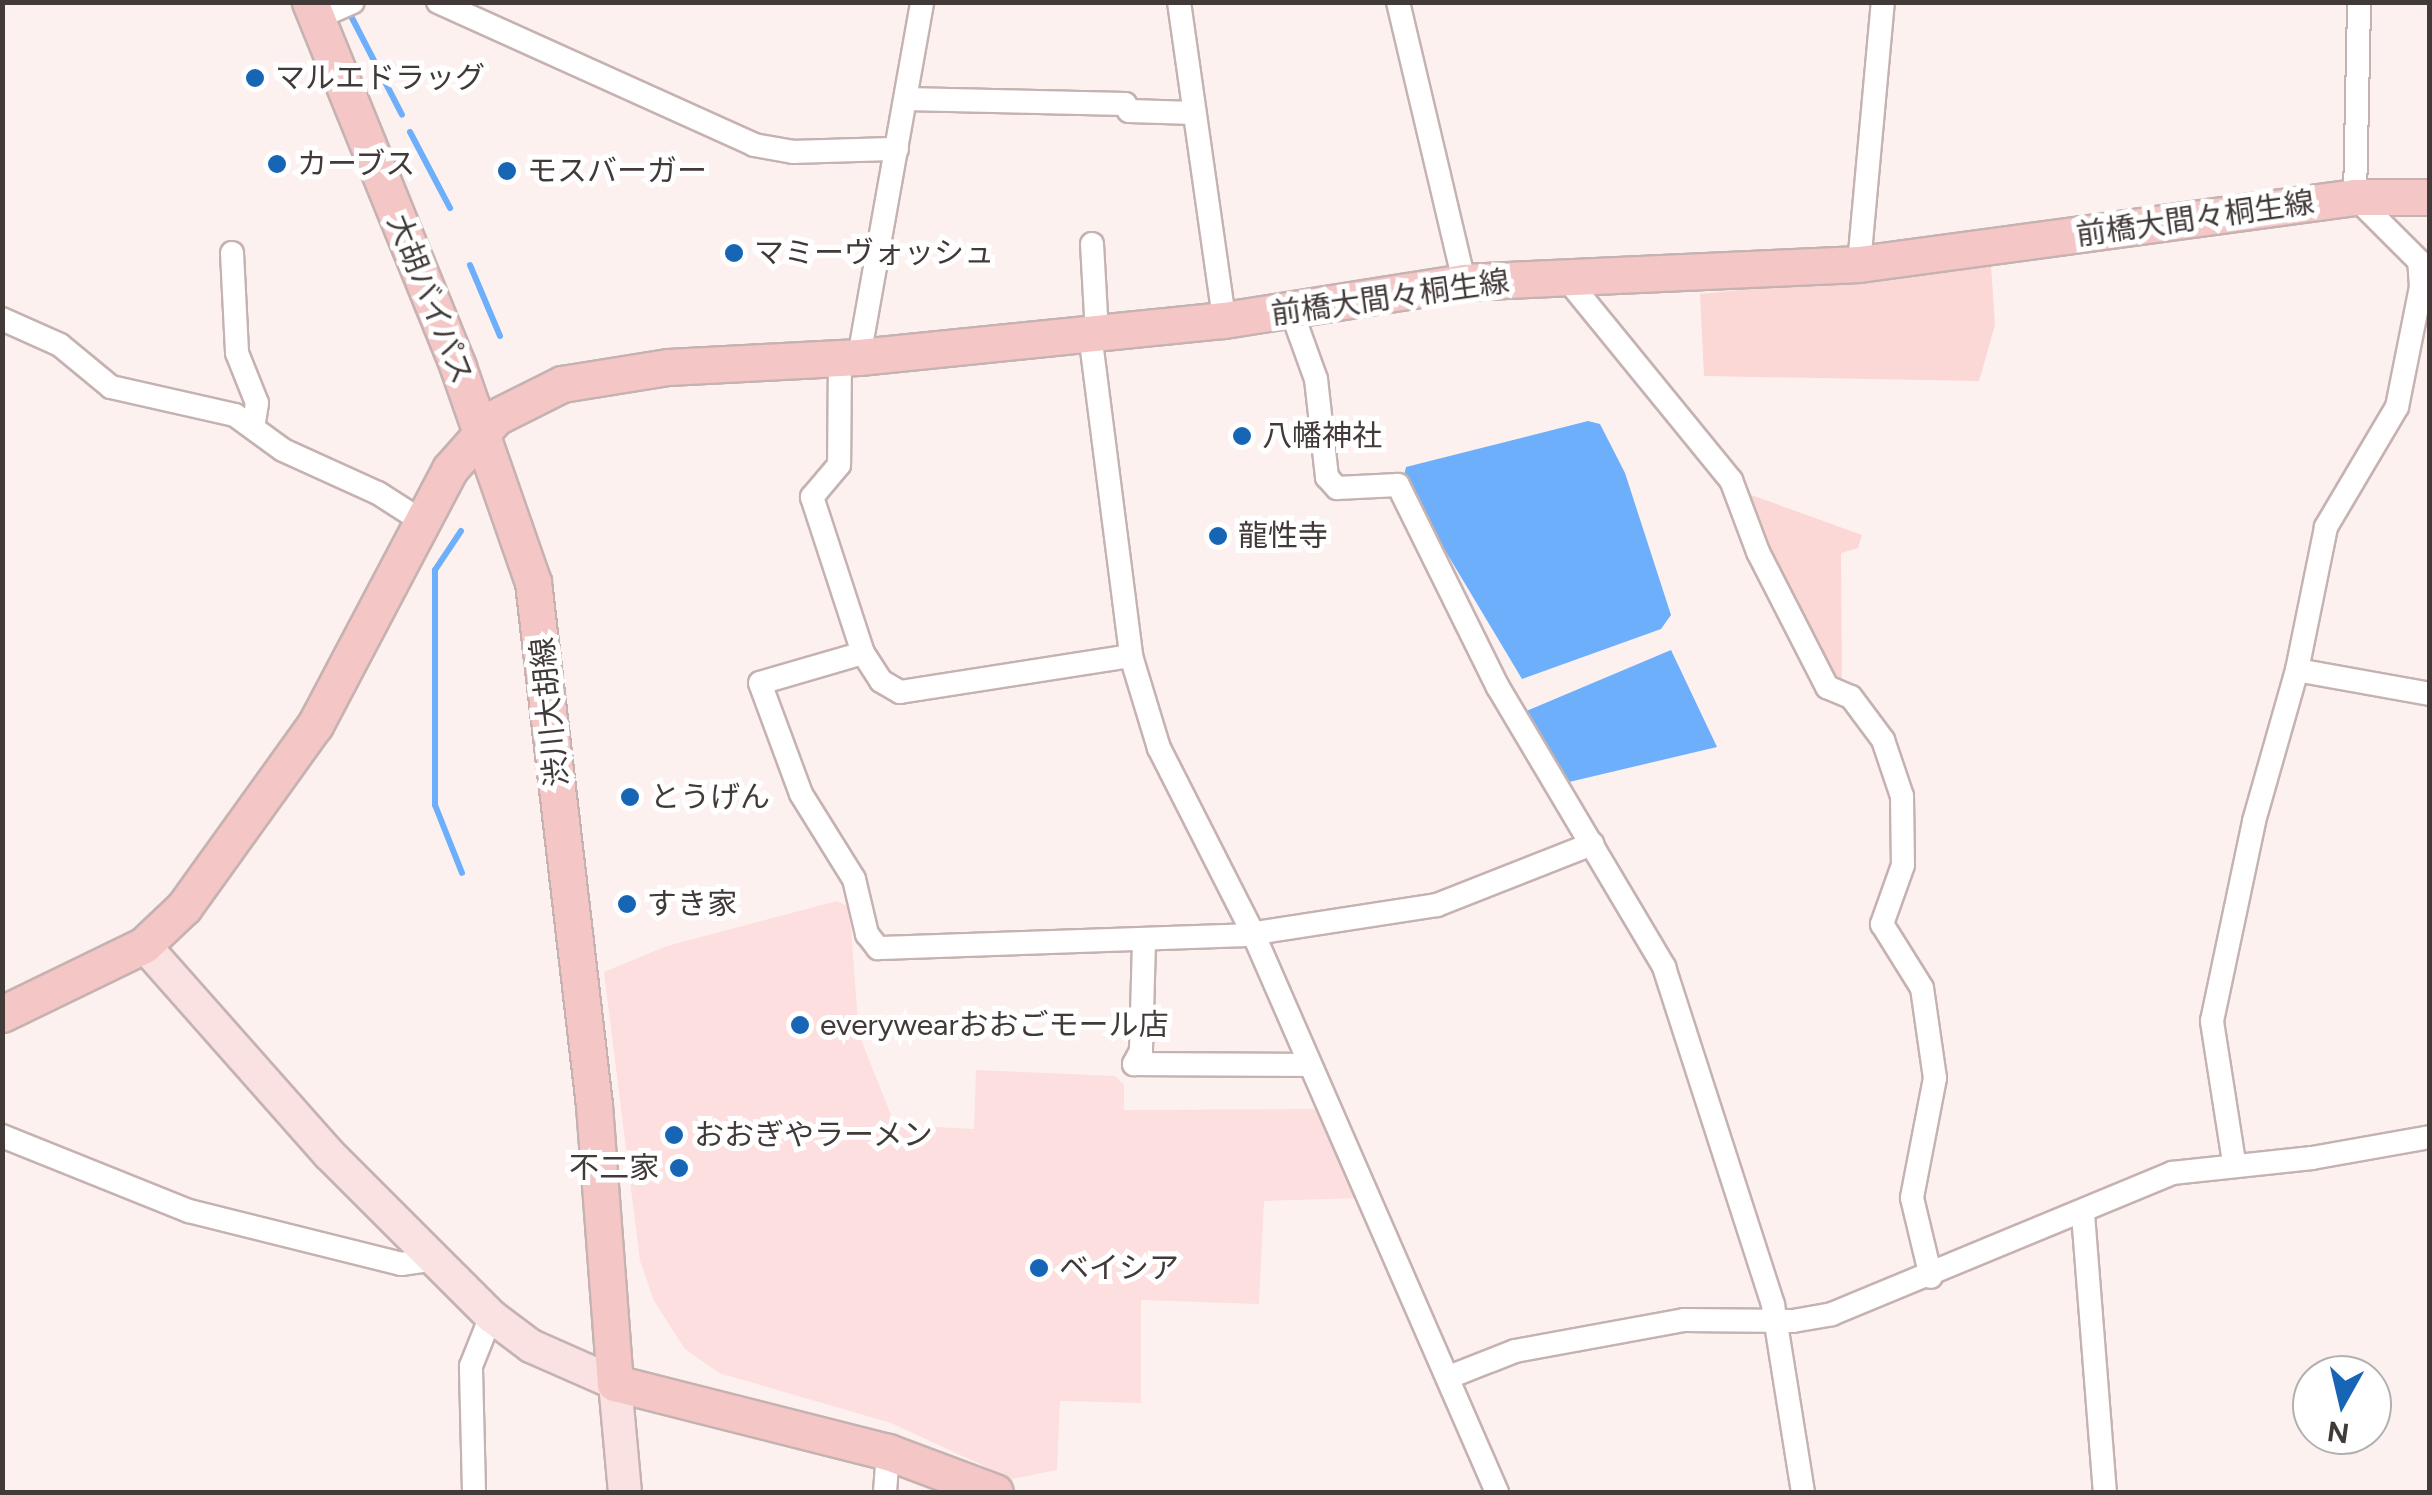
<!DOCTYPE html>
<html>
<head>
<meta charset="utf-8">
<style>
  body { margin:0 }
  #map { position:relative; width:2432px; height:1495px; overflow:hidden; background:#fdf1f0; font-family:Figtree,"Noto Sans JP",sans-serif }
  div>[style] { position:absolute }
  .built>* { inset:0; background:#fcdfde }
  .green>* { inset:0; background:#fbd7d6 }
  .water>* { inset:0; background:#6daffa }
  .stream>* { height:6px; margin:-3px; padding:0 3px; transform-origin:3px; border-radius:3px; background:#6daffa }
  .roads { filter:drop-shadow(2px 0 #c5b2b1) drop-shadow(-2px 0 #c5b2b1) drop-shadow(0 2px #c5b2b1) drop-shadow(0 -2px #c5b2b1) }
  .street>* { height:22px; margin:-11px; padding:0 11px; transform-origin:11px; border-radius:11px; background:#fff }
  .secondary>* { height:32px; margin:-16px; padding:0 16px; transform-origin:16px; border-radius:16px; background:#fae2e2 }
  .primary>* { height:35px; margin:-17.5px; padding:0 17.5px; transform-origin:17.5px; border-radius:17.5px; background:#f4c6c6 }
  .dots>* { width:28px; height:28px; translate:-50% -50%; box-sizing:border-box; border:5px solid #fff; border-radius:50% }
  span { translate:-50% -50%; white-space:nowrap; text-align:center; line-height:1.15; -webkit-text-stroke:10px #fff; paint-order:stroke }
  .poi-label { font-size:30px; color:#423a39 }
  .left { translate:0 -50%; text-align:left }
  .right { translate:-100% -50%; text-align:right }
  .street-label { font-size:30px; color:#423a39 }
  .frame { position:absolute; inset:0; border:5px solid #423a39; pointer-events:none }
  .north { position:absolute; left:2292px; top:1355px; width:100px; height:100px; box-sizing:border-box; background:#fff; border:2px solid #b3b0b0; border-radius:50%; rotate:188deg; font-size:28px; font-weight:700; line-height:40px; text-align:center; color:#423a39 }
  .north::after { content:''; display:block; margin:auto; width:35px; height:45px; background:#1766b5; clip-path:polygon(50% 0,100% 100%,50% 72%,0 100%) }
</style>
</head>
<body>
<div id="map">
  <div class="built">
    <div style="clip-path:polygon(837px 901px,847px 906px,851px 928px,859px 1035px,895px 1125px,974px 1129px,976px 1070px,1115px 1076px,1124px 1085px,1124px 1110px,1323px 1109px,1362px 1198px,1264px 1201px,1259px 1304px,1141px 1300px,1141px 1403px,1060px 1401px,1057px 1470px,1012px 1479px,891px 1423px,719px 1373px,685px 1349px,654px 1301px,640px 1261px,604px 972px,667px 946px)"></div>
  </div>
  <div class="green">
    <div style="clip-path:polygon(1991px 265px,1995px 325px,1979px 381px,1704px 376px,1700px 294px)"></div>
    <div style="clip-path:polygon(1743px 492px,1862px 535px,1858px 548px,1841px 553px,1842px 687px,1830px 678px,1762px 550px)"></div>
  </div>
  <div class="water">
    <div style="clip-path:polygon(1588px 421px,1600px 424px,1625px 473px,1671px 615px,1661px 629px,1522px 679px,1403px 480px,1406px 467px)"></div>
    <div style="clip-path:polygon(1671px 650px,1717px 747px,1569px 782px,1524px 712px)"></div>
  </div>
  <div class="stream">
    <div style="left:351px;top:16px;width:111px;rotate:62.7deg"></div>
    <div style="left:410px;top:132px;width:86px;rotate:62.2deg"></div>
    <div style="left:470px;top:265px;width:77px;rotate:67.1deg"></div>
    <div style="left:461px;top:531px;width:47px;rotate:123.7deg"></div>
    <div style="left:435px;top:570px;width:235px;rotate:90deg"></div>
    <div style="left:435px;top:805px;width:73px;rotate:68.3deg"></div>
  </div>
  <div class="roads">
    <div class="street">
      <div style="left:438px;top:2px;width:347px;rotate:24.3deg"></div>
      <div style="left:754px;top:145px;width:41px;rotate:9.9deg"></div>
      <div style="left:794px;top:152px;width:103px;rotate:-1.7deg"></div>
      <div style="left:1179px;top:2px;width:321px;rotate:81.9deg"></div>
      <div style="left:1398px;top:2px;width:288px;rotate:76.7deg"></div>
      <div style="left:317px;top:18px;width:39px;rotate:-24deg"></div>
      <div style="left:906px;top:99px;width:219px;rotate:1.3deg"></div>
      <div style="left:1125px;top:104px;width:8px;rotate:60deg"></div>
      <div style="left:1129px;top:111px;width:65px;rotate:1.8deg"></div>
      <div style="left:1092px;top:244px;width:89px;rotate:86.8deg"></div>
      <div style="left:232px;top:253px;width:100px;rotate:87.1deg"></div>
      <div style="left:237px;top:353px;width:54px;rotate:68.2deg"></div>
      <div style="left:257px;top:403px;width:24px;rotate:99deg"></div>
      <div style="left:1859px;top:264px;width:263px;rotate:-84.8deg"></div>
      <div style="left:1566px;top:278px;width:261px;rotate:50.8deg"></div>
      <div style="left:1731px;top:480px;width:77px;rotate:69.4deg"></div>
      <div style="left:1758px;top:552px;width:152px;rotate:62.9deg"></div>
      <div style="left:1827px;top:687px;width:26px;rotate:23deg"></div>
      <div style="left:1851px;top:697px;width:54px;rotate:53.3deg"></div>
      <div style="left:1883px;top:740px;width:59px;rotate:71.3deg"></div>
      <div style="left:1902px;top:796px;width:69px;rotate:89.2deg"></div>
      <div style="left:1903px;top:865px;width:63px;rotate:109.6deg"></div>
      <div style="left:1882px;top:924px;width:75px;rotate:58deg"></div>
      <div style="left:1922px;top:988px;width:91px;rotate:81.8deg"></div>
      <div style="left:1935px;top:1078px;width:122px;rotate:100.9deg"></div>
      <div style="left:1912px;top:1198px;width:81px;rotate:76.5deg"></div>
      <div style="left:1291px;top:310px;width:73px;rotate:70.1deg"></div>
      <div style="left:1316px;top:379px;width:99px;rotate:83.6deg"></div>
      <div style="left:1327px;top:477px;width:15px;rotate:48deg"></div>
      <div style="left:1337px;top:488px;width:61px;rotate:-2.8deg"></div>
      <div style="left:1398px;top:485px;width:225px;rotate:63.7deg"></div>
      <div style="left:1498px;top:687px;width:326px;rotate:59.3deg"></div>
      <div style="left:1664px;top:967px;width:355px;rotate:72.1deg"></div>
      <div style="left:1773px;top:1305px;width:189px;rotate:80.9deg"></div>
      <div style="left:2px;top:319px;width:64px;rotate:24.1deg"></div>
      <div style="left:60px;top:345px;width:66px;rotate:39.5deg"></div>
      <div style="left:111px;top:387px;width:127px;rotate:12.7deg"></div>
      <div style="left:235px;top:415px;width:59px;rotate:36.1deg"></div>
      <div style="left:283px;top:450px;width:104px;rotate:24.4deg"></div>
      <div style="left:378px;top:493px;width:50px;rotate:32.7deg"></div>
      <div style="left:1090px;top:334px;width:325px;rotate:82.7deg"></div>
      <div style="left:1131px;top:656px;width:96px;rotate:73.1deg"></div>
      <div style="left:1159px;top:748px;width:208px;rotate:63.1deg"></div>
      <div style="left:1253px;top:933px;width:610px;rotate:66.42deg"></div>
      <div style="left:859px;top:357px;width:361px;rotate:-79.9deg"></div>
      <div style="left:840px;top:358px;width:107px;rotate:90.5deg"></div>
      <div style="left:839px;top:465px;width:42px;rotate:130.2deg"></div>
      <div style="left:812px;top:497px;width:164px;rotate:71.9deg"></div>
      <div style="left:863px;top:653px;width:33px;rotate:57deg"></div>
      <div style="left:881px;top:681px;width:22px;rotate:30deg"></div>
      <div style="left:900px;top:692px;width:234px;rotate:-8.9deg"></div>
      <div style="left:863px;top:653px;width:107px;rotate:163.8deg"></div>
      <div style="left:760px;top:683px;width:118px;rotate:69.7deg"></div>
      <div style="left:801px;top:794px;width:100px;rotate:58.1deg"></div>
      <div style="left:854px;top:879px;width:57px;rotate:76.7deg"></div>
      <div style="left:867px;top:934px;width:18px;rotate:52deg"></div>
      <div style="left:878px;top:948px;width:365px;rotate:-2deg"></div>
      <div style="left:1243px;top:935px;width:196px;rotate:-8.8deg"></div>
      <div style="left:1437px;top:905px;width:167px;rotate:-21.5deg"></div>
      <div style="left:2297px;top:670px;width:135px;rotate:10.2deg"></div>
      <div style="left:1144px;top:942px;width:109px;rotate:91.6deg"></div>
      <div style="left:1141px;top:1051px;width:15px;rotate:118deg"></div>
      <div style="left:1134px;top:1064px;width:175px;rotate:0.3deg"></div>
      <div style="left:2px;top:1136px;width:201px;rotate:21.9deg"></div>
      <div style="left:189px;top:1211px;width:219px;rotate:14deg"></div>
      <div style="left:401px;top:1264px;width:30px;rotate:-8deg"></div>
      <div style="left:2234px;top:1162px;width:143px;rotate:-98.9deg"></div>
      <div style="left:2212px;top:1021px;width:204px;rotate:-78.1deg"></div>
      <div style="left:2254px;top:821px;width:157px;rotate:-74.1deg"></div>
      <div style="left:2297px;top:670px;width:146px;rotate:-78.5deg"></div>
      <div style="left:2326px;top:527px;width:139px;rotate:-59.4deg"></div>
      <div style="left:2397px;top:407px;width:122px;rotate:-78.7deg"></div>
      <div style="left:2421px;top:287px;width:26px;rotate:-94deg"></div>
      <div style="left:2419px;top:261px;width:91px;rotate:-135deg"></div>
      <div style="left:2355px;top:197px;width:195px;rotate:-88.8deg"></div>
      <div style="left:2083px;top:1214px;width:279px;rotate:85.5deg"></div>
      <div style="left:1449px;top:1377px;width:71px;rotate:-21.5deg"></div>
      <div style="left:1515px;top:1351px;width:172px;rotate:-10.4deg"></div>
      <div style="left:1684px;top:1320px;width:109px;rotate:0.5deg"></div>
      <div style="left:1793px;top:1321px;width:40px;rotate:-10deg"></div>
      <div style="left:1832px;top:1314px;width:368px;rotate:-22.5deg"></div>
      <div style="left:2172px;top:1173px;width:141px;rotate:-6.1deg"></div>
      <div style="left:2312px;top:1158px;width:120px;rotate:-10.1deg"></div>
      <div style="left:474px;top:1492px;width:126px;rotate:-91.4deg"></div>
      <div style="left:471px;top:1366px;width:54px;rotate:-68.2deg"></div>
      <div style="left:885px;top:1492px;width:40px;rotate:-85.7deg"></div>
    </div>
    <div class="secondary">
      <div style="left:144px;top:945px;width:279px;rotate:48.5deg"></div>
      <div style="left:329px;top:1154px;width:229px;rotate:45deg"></div>
      <div style="left:491px;top:1316px;width:50px;rotate:36.9deg"></div>
      <div style="left:531px;top:1346px;width:92px;rotate:23.8deg"></div>
      <div style="left:615px;top:1383px;width:109px;rotate:84.8deg"></div>
    </div>
    <div class="primary">
      <div style="left:310px;top:2px;width:394px;rotate:67.9deg"></div>
      <div style="left:458px;top:367px;width:228px;rotate:70.8deg"></div>
      <div style="left:533px;top:582px;width:527px;rotate:83.35deg"></div>
      <div style="left:594px;top:1105px;width:279px;rotate:85.7deg"></div>
      <div style="left:615px;top:1383px;width:282px;rotate:14.2deg"></div>
      <div style="left:888px;top:1452px;width:114px;rotate:20.5deg"></div>
      <div style="left:2px;top:1014px;width:158px;rotate:-25.9deg"></div>
      <div style="left:144px;top:945px;width:55px;rotate:-43.5deg"></div>
      <div style="left:184px;top:907px;width:224px;rotate:-54.3deg"></div>
      <div style="left:315px;top:725px;width:289px;rotate:-62.2deg"></div>
      <div style="left:450px;top:469px;width:69px;rotate:-48.5deg"></div>
      <div style="left:496px;top:417px;width:74px;rotate:-26.6deg"></div>
      <div style="left:562px;top:384px;width:107px;rotate:-9.1deg"></div>
      <div style="left:668px;top:367px;width:191px;rotate:-3deg"></div>
      <div style="left:859px;top:357px;width:367px;rotate:-5.8deg"></div>
      <div style="left:1224px;top:320px;width:243px;rotate:-9deg"></div>
      <div style="left:1464px;top:282px;width:395px;rotate:-2.6deg"></div>
      <div style="left:1859px;top:264px;width:501px;rotate:-7.69deg"></div>
      <div style="left:2355px;top:197px;width:75px"></div>
    </div>
  </div>
  <div class="dots">
    <div style="left:255px;top:78px;background:#1766b5"></div>
    <div style="left:277px;top:164px;background:#1766b5"></div>
    <div style="left:507px;top:171px;background:#1766b5"></div>
    <div style="left:734px;top:253px;background:#1766b5"></div>
    <div style="left:1242px;top:436px;background:#1766b5"></div>
    <div style="left:1218px;top:536px;background:#1766b5"></div>
    <div style="left:630px;top:797px;background:#1766b5"></div>
    <div style="left:627px;top:904px;background:#1766b5"></div>
    <div style="left:800px;top:1025px;background:#1766b5"></div>
    <div style="left:674px;top:1135px;background:#1766b5"></div>
    <div style="left:679px;top:1168px;background:#1766b5"></div>
    <div style="left:1039px;top:1268px;background:#1766b5"></div>
  </div>
  <div class="poi-label">
    <span class="left" style="left:275px;top:78px">マルエドラッグ</span>
    <span class="left" style="left:297px;top:164px">カーブス</span>
    <span class="left" style="left:527px;top:171px">モスバーガー</span>
    <span class="left" style="left:754px;top:253px">マミーヴォッシュ</span>
    <span class="left" style="left:1262px;top:436px">八幡神社</span>
    <span class="left" style="left:1238px;top:536px">龍性寺</span>
    <span class="left" style="left:650px;top:797px">とうげん</span>
    <span class="left" style="left:647px;top:904px">すき家</span>
    <span class="left" style="left:820px;top:1025px">everywearおおごモール店</span>
    <span class="left" style="left:694px;top:1135px">おおぎやラーメン</span>
    <span class="right" style="left:659px;top:1168px">不二家</span>
    <span class="left" style="left:1059px;top:1268px">ベイシア</span>
  </div>
  <div class="street-label">
    <span style="left:2195px;top:219px;rotate:-8deg">前橋大間々桐生線</span>
    <span style="left:1390px;top:298px;rotate:-8deg">前橋大間々桐生線</span>
    <span style="left:430px;top:299px;rotate:68deg">大胡バイパス</span>
    <span style="left:550px;top:712px;rotate:-96deg">渋川大胡線</span>
  </div>
  <div class="frame"></div>
  <div class="north">N</div>
</div>
</body>
</html>
